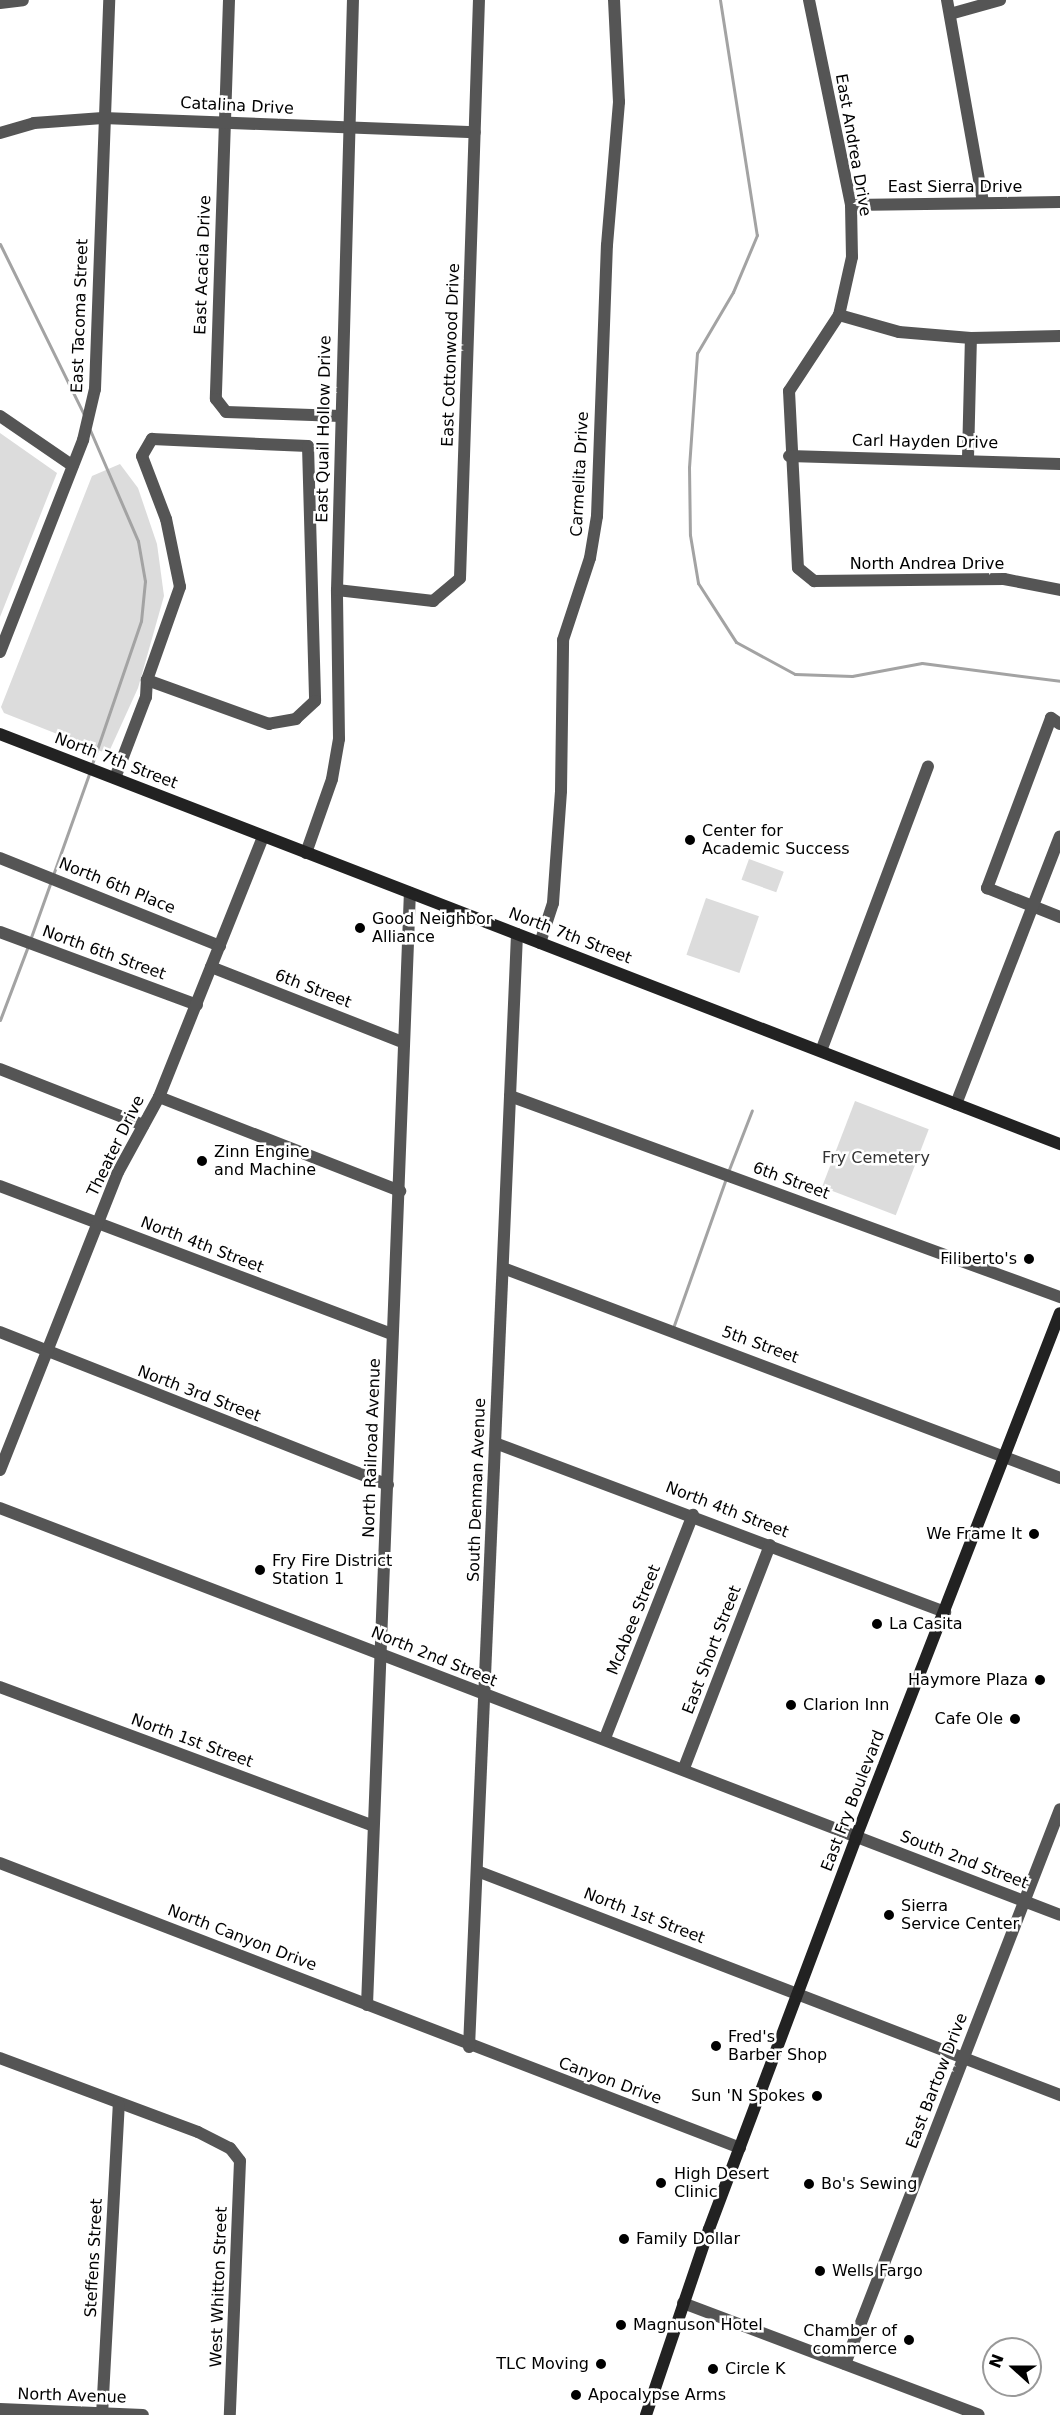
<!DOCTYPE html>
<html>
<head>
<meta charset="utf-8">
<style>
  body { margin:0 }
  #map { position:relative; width:1060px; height:2415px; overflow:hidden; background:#fff; font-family:"DejaVu Sans",sans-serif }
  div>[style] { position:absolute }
  .green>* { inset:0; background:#dcdcdc; transform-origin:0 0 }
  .stream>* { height:3px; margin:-1.5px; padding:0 1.5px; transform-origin:1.5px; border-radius:1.5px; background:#a3a3a3 }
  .minor>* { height:12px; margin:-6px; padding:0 6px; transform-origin:6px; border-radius:6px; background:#555 }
  .tertiary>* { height:12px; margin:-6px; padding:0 6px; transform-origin:6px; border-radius:6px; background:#555 }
  .secondary>* { height:12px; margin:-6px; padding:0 6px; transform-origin:6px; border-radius:6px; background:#222 }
  .dots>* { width:16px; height:16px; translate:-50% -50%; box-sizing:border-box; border:3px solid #fff; border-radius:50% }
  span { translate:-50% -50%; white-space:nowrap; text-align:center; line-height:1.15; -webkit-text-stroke:5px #fff; paint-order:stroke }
  .street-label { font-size:16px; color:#000 }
  .poi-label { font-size:16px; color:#000 }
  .left { translate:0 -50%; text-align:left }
  .right { translate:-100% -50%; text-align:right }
  .park-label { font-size:16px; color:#333 }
  .north { position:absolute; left:982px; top:2337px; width:60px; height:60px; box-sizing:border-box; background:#fff; border:2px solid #999; border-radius:50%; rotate:291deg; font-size:16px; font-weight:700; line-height:24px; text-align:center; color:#000 }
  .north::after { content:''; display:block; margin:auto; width:21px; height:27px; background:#000; clip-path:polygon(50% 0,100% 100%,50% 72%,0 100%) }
</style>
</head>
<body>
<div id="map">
  <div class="green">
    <div style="clip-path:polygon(0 433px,57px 473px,0 617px)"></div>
    <div style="clip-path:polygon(120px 464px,138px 488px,157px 544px,164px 596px,138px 688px,108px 754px,4px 713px,1px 707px,92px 476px)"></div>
    <div style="left:749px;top:859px;width:37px;height:22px;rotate:20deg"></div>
    <div style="left:706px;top:898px;width:56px;height:60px;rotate:19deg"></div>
    <div style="left:855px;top:1101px;width:79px;height:92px;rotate:21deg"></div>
  </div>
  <div class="stream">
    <div style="left:720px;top:0;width:238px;rotate:81.1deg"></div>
    <div style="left:757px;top:235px;width:62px;rotate:112.8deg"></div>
    <div style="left:733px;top:292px;width:71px;rotate:120.5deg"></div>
    <div style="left:697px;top:353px;width:114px;rotate:94deg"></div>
    <div style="left:689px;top:467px;width:68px;rotate:89.2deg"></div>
    <div style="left:690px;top:535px;width:49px;rotate:80.5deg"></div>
    <div style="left:698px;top:583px;width:70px;rotate:57.2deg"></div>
    <div style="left:736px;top:642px;width:67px;rotate:28.5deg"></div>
    <div style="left:795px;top:674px;width:57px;rotate:2deg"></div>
    <div style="left:852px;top:676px;width:71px;rotate:-10.5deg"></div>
    <div style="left:922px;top:663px;width:139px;rotate:7.4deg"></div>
    <div style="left:0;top:244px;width:191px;rotate:63.8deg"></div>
    <div style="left:90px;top:430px;width:121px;rotate:66.6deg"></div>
    <div style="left:138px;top:541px;width:41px;rotate:80.1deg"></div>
    <div style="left:145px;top:581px;width:40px;rotate:95.7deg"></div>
    <div style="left:141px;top:621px;width:154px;rotate:108.9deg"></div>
    <div style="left:53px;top:875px;width:107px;rotate:-70.4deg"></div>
    <div style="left:30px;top:940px;width:63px;rotate:-70.4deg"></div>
    <div style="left:0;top:1020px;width:79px;rotate:-69.3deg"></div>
    <div style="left:728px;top:1172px;width:66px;rotate:-68.8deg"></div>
    <div style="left:673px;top:1328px;width:159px;rotate:-70.5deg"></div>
  </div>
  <div class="minor">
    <div style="left:229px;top:0;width:399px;rotate:91.9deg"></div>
    <div style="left:216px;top:399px;width:16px;rotate:52deg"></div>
    <div style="left:226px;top:412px;width:115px;rotate:2deg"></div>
    <div style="left:809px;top:0;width:209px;rotate:78.4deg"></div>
    <div style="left:851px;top:205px;width:52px;rotate:88.9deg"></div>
    <div style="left:852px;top:257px;width:59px;rotate:102.6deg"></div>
    <div style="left:839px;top:315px;width:91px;rotate:123.3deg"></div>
    <div style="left:789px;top:391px;width:177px;rotate:87.1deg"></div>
    <div style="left:798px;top:568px;width:21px;rotate:39deg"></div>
    <div style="left:814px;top:581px;width:190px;rotate:-0.6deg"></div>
    <div style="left:1004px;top:579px;width:57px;rotate:11.1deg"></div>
    <div style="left:947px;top:0;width:206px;rotate:79.9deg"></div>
    <div style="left:0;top:3px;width:23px;rotate:-7deg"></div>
    <div style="left:950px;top:14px;width:52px;rotate:-15.6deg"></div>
    <div style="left:0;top:133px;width:35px;rotate:-16deg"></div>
    <div style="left:34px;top:123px;width:69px;rotate:-4.1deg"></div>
    <div style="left:103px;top:118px;width:372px;rotate:2.2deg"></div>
    <div style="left:851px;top:205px;width:209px;rotate:-0.8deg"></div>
    <div style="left:839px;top:315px;width:62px;rotate:15.8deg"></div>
    <div style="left:899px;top:332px;width:72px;rotate:4.8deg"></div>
    <div style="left:971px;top:338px;width:89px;rotate:-1.3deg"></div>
    <div style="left:0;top:416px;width:88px;rotate:34.4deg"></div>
    <div style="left:789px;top:456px;width:271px;rotate:1.7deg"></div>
    <div style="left:968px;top:458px;width:120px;rotate:-88.6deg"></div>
    <div style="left:337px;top:590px;width:97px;rotate:6.5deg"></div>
    <div style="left:433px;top:601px;width:35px;rotate:-40deg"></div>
    <div style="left:460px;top:578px;width:578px;rotate:-88.12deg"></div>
    <div style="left:0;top:652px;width:228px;rotate:-68.6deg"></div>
    <div style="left:83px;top:440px;width:52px;rotate:-76.8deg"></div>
    <div style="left:95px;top:389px;width:389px;rotate:-87.9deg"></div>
    <div style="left:1060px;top:724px;width:11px;rotate:-146deg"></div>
    <div style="left:1051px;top:718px;width:182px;rotate:110.6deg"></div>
    <div style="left:987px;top:888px;width:79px;rotate:21.7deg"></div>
    <div style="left:115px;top:778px;width:87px;rotate:-69.1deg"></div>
    <div style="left:146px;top:697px;width:17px;rotate:-87deg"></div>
    <div style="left:147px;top:680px;width:99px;rotate:-70.5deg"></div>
    <div style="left:180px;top:587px;width:69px;rotate:-101.6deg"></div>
    <div style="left:166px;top:519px;width:67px;rotate:-110.9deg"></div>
    <div style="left:142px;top:456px;width:20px;rotate:-60deg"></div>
    <div style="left:152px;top:439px;width:156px;rotate:2.6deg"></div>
    <div style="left:308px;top:446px;width:255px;rotate:88.4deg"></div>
    <div style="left:315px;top:701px;width:26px;rotate:137deg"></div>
    <div style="left:296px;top:719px;width:27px;rotate:170deg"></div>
    <div style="left:269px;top:724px;width:130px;rotate:-160.2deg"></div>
    <div style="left:306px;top:853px;width:78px;rotate:-70.6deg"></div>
    <div style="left:332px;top:779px;width:41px;rotate:-80.1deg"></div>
    <div style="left:339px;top:739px;width:149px;rotate:-90.8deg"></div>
    <div style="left:337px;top:590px;width:590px;rotate:-88.45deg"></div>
    <div style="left:0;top:858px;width:237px;rotate:21.8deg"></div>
    <div style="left:0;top:932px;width:210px;rotate:20.3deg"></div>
    <div style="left:540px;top:943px;width:42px;rotate:-72deg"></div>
    <div style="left:553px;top:903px;width:112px;rotate:-85.9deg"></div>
    <div style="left:561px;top:791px;width:151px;rotate:-89.2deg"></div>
    <div style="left:563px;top:640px;width:86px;rotate:-71.8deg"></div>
    <div style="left:590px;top:558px;width:43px;rotate:-80.5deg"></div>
    <div style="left:597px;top:516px;width:271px;rotate:-87.9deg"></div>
    <div style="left:607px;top:245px;width:144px;rotate:-85.2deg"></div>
    <div style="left:619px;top:102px;width:102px;rotate:-92.8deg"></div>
    <div style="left:211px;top:967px;width:205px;rotate:21.4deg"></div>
    <div style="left:821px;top:1051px;width:304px;rotate:-69.4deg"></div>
    <div style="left:0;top:1069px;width:154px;rotate:21.4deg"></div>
    <div style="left:510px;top:1096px;width:586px;rotate:20.08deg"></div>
    <div style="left:159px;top:1097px;width:259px;rotate:21.3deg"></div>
    <div style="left:956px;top:1104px;width:287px;rotate:-68.8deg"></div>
    <div style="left:0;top:1186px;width:419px;rotate:20.7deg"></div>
    <div style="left:503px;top:1268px;width:595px;rotate:20.66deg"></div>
    <div style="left:0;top:1332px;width:417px;rotate:21.5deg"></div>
    <div style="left:495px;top:1443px;width:481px;rotate:20.6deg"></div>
    <div style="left:0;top:1470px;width:321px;rotate:-68.4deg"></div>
    <div style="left:118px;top:1172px;width:85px;rotate:-61.3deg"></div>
    <div style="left:159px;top:1097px;width:280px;rotate:-68.2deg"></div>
    <div style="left:0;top:1508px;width:1135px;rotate:21deg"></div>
    <div style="left:0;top:1687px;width:397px;rotate:20.4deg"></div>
    <div style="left:605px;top:1738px;width:240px;rotate:-68.5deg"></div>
    <div style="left:684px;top:1768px;width:239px;rotate:-68.9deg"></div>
    <div style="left:0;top:1863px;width:793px;rotate:21.06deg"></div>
    <div style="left:477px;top:1871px;width:625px;rotate:21.02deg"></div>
    <div style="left:367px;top:2005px;width:1113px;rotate:-87.79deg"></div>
    <div style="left:469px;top:2047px;width:1114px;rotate:-87.53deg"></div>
    <div style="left:0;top:2058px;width:211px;rotate:20.5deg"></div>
    <div style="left:198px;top:2132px;width:36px;rotate:27deg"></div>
    <div style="left:230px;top:2148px;width:16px;rotate:52deg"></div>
    <div style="left:240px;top:2161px;width:254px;rotate:92.3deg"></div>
    <div style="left:845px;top:2364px;width:595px;rotate:-68.82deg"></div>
    <div style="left:102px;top:2415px;width:311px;rotate:-86.9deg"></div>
  </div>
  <div class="tertiary">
    <div style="left:683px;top:2303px;width:316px;rotate:20.7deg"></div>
    <div style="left:0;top:2409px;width:143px;rotate:2.4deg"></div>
  </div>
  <div class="secondary">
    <div style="left:0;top:734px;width:1137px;rotate:21.15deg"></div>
    <div style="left:646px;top:2415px;width:196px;rotate:-71.3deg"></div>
    <div style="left:709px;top:2229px;width:419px;rotate:-69.4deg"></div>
    <div style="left:856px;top:1837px;width:562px;rotate:-68.73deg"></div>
  </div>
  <div class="dots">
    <div style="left:690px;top:840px;background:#000"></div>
    <div style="left:360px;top:928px;background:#000"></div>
    <div style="left:202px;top:1161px;background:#000"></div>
    <div style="left:1029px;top:1259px;background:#000"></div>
    <div style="left:1034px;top:1534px;background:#000"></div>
    <div style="left:260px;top:1570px;background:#000"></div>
    <div style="left:877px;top:1624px;background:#000"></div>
    <div style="left:1040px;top:1680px;background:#000"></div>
    <div style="left:791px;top:1705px;background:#000"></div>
    <div style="left:1015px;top:1719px;background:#000"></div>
    <div style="left:889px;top:1915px;background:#000"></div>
    <div style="left:716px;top:2046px;background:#000"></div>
    <div style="left:817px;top:2096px;background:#000"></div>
    <div style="left:661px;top:2183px;background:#000"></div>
    <div style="left:809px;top:2184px;background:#000"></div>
    <div style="left:624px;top:2239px;background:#000"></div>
    <div style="left:820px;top:2271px;background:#000"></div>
    <div style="left:621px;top:2325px;background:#000"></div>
    <div style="left:909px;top:2340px;background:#000"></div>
    <div style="left:601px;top:2364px;background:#000"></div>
    <div style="left:713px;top:2369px;background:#000"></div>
    <div style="left:576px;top:2395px;background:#000"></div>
  </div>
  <div class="street-label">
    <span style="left:237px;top:106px;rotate:3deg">Catalina Drive</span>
    <span style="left:853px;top:145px;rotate:80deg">East Andrea Drive</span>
    <span style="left:955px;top:187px">East Sierra Drive</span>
    <span style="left:203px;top:265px;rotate:-88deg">East Acacia Drive</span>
    <span style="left:80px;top:316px;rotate:-88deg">East Tacoma Street</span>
    <span style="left:451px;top:355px;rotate:-88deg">East Cottonwood Drive</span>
    <span style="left:324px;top:429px;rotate:-89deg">East Quail Hollow Drive</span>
    <span style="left:925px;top:442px;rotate:1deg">Carl Hayden Drive</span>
    <span style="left:580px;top:474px;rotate:-87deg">Carmelita Drive</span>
    <span style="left:927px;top:564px">North Andrea Drive</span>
    <span style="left:116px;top:761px;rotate:21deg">North 7th Street</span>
    <span style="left:117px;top:886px;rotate:22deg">North 6th Place</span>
    <span style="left:570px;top:936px;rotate:21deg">North 7th Street</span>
    <span style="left:104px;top:953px;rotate:20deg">North 6th Street</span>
    <span style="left:313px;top:989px;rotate:21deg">6th Street</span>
    <span style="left:116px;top:1146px;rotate:-64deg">Theater Drive</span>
    <span style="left:791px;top:1181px;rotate:20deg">6th Street</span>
    <span style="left:202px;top:1245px;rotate:21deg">North 4th Street</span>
    <span style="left:760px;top:1345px;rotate:20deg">5th Street</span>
    <span style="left:199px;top:1394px;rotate:21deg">North 3rd Street</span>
    <span style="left:372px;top:1448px;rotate:-88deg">North Railroad Avenue</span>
    <span style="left:477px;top:1490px;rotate:-88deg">South Denman Avenue</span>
    <span style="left:727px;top:1510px;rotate:21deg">North 4th Street</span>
    <span style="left:634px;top:1620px;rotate:-68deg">McAbee Street</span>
    <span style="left:712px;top:1650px;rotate:-69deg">East Short Street</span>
    <span style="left:434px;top:1657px;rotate:22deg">North 2nd Street</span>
    <span style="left:192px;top:1741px;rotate:20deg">North 1st Street</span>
    <span style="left:853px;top:1801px;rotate:-69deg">East Fry Boulevard</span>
    <span style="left:964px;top:1860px;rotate:21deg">South 2nd Street</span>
    <span style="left:644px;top:1916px;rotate:21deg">North 1st Street</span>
    <span style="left:242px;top:1938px;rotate:21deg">North Canyon Drive</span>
    <span style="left:610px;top:2081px;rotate:20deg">Canyon Drive</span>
    <span style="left:937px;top:2081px;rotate:-69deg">East Bartow Drive</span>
    <span style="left:94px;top:2258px;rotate:-87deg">Steffens Street</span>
    <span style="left:219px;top:2287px;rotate:-88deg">West Whitton Street</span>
    <span style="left:72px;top:2396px;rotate:2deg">North Avenue</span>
  </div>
  <div class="poi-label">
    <span class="left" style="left:702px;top:840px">Center for<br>Academic Success</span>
    <span class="left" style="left:372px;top:928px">Good Neighbor<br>Alliance</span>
    <span class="left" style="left:214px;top:1161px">Zinn Engine<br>and Machine</span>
    <span class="right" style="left:1017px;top:1259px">Filiberto's</span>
    <span class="right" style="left:1022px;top:1534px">We Frame It</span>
    <span class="left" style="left:272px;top:1570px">Fry Fire District<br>Station 1</span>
    <span class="left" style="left:889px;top:1624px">La Casita</span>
    <span class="right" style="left:1028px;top:1680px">Haymore Plaza</span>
    <span class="left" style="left:803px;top:1705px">Clarion Inn</span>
    <span class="right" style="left:1003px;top:1719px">Cafe Ole</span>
    <span class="left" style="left:901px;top:1915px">Sierra<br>Service Center</span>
    <span class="left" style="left:728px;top:2046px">Fred's<br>Barber Shop</span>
    <span class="right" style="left:805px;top:2096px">Sun 'N Spokes</span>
    <span class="left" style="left:674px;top:2183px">High Desert<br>Clinic</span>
    <span class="left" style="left:821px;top:2184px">Bo's Sewing</span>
    <span class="left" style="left:636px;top:2239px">Family Dollar</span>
    <span class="left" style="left:832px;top:2271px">Wells Fargo</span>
    <span class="left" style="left:633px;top:2325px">Magnuson Hotel</span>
    <span class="right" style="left:897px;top:2340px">Chamber of<br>commerce</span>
    <span class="right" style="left:589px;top:2364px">TLC Moving</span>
    <span class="left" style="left:725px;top:2369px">Circle K</span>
    <span class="left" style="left:588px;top:2395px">Apocalypse Arms</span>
  </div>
  <div class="park-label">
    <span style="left:876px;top:1158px">Fry Cemetery</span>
  </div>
  <div class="north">N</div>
</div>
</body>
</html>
